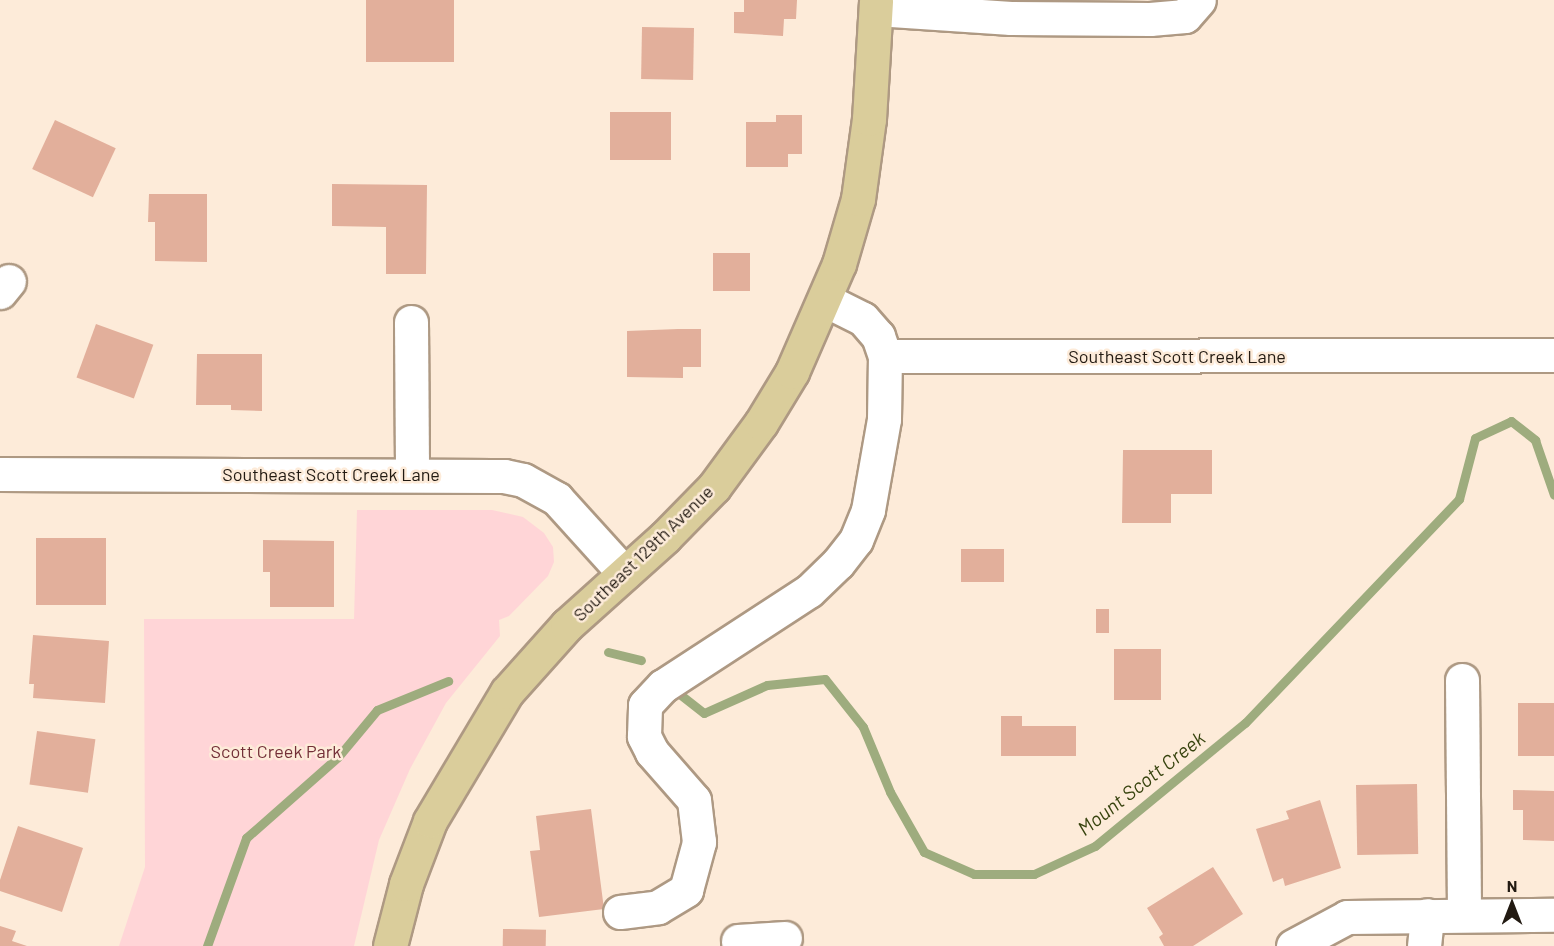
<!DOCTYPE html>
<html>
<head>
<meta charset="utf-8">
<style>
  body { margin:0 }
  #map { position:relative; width:1554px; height:946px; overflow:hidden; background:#fdebd9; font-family:Barlow,sans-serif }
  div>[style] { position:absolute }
  .green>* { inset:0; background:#ffd5d7 }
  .stream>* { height:9px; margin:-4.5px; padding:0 4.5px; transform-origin:4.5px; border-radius:4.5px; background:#9eac7e }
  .building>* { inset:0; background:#e2af9b; transform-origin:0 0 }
  .roads { filter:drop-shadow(2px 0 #ae9983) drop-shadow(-2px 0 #ae9983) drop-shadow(0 2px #ae9983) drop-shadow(0 -2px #ae9983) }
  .minor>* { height:33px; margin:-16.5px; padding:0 16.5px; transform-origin:16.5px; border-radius:16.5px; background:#fff }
  .major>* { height:33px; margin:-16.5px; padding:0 16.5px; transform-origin:16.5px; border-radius:16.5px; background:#dacd9b }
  span { translate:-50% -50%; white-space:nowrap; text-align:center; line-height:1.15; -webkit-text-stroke:5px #fdebd9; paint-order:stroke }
  .street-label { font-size:18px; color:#221a12 }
  .park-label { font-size:18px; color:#732f37 }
  .water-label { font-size:20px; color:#37430e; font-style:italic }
  .north { position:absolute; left:1482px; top:874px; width:60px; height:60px; -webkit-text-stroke:4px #fdebd9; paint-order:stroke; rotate:0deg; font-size:16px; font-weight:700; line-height:24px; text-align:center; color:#221a12 }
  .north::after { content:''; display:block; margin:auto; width:21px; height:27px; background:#221a12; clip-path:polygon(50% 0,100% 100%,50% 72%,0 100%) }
</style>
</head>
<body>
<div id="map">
  <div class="green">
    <div style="clip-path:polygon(357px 510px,492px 510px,523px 517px,544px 533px,553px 547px,554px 562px,548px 576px,509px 616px,499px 620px,500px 636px,446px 703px,410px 769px,379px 840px,354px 946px,119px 946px,145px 867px,144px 619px,354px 619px)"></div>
  </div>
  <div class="stream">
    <div style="left:608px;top:652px;width:34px;rotate:14deg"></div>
    <div style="left:677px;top:692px;width:34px;rotate:38deg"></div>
    <div style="left:704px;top:713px;width:69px;rotate:-24deg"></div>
    <div style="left:767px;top:685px;width:58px;rotate:-5.9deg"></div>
    <div style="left:825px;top:679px;width:61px;rotate:51.6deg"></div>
    <div style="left:863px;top:727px;width:70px;rotate:67.4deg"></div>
    <div style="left:890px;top:792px;width:69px;rotate:60.5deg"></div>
    <div style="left:924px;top:852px;width:55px;rotate:23.7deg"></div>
    <div style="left:974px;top:874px;width:60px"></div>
    <div style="left:1034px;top:874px;width:67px;rotate:-24.7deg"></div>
    <div style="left:1095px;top:846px;width:194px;rotate:-39.4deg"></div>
    <div style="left:1245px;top:723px;width:310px;rotate:-46.3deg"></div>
    <div style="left:1459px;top:499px;width:63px;rotate:-75.3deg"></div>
    <div style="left:1475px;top:438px;width:40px;rotate:-25deg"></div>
    <div style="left:1511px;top:421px;width:31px;rotate:38deg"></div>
    <div style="left:1535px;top:440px;width:58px;rotate:70.9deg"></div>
    <div style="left:207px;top:946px;width:115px;rotate:-70.1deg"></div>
    <div style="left:246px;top:838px;width:123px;rotate:-41.4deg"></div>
    <div style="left:338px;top:757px;width:61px;rotate:-50.3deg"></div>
    <div style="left:377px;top:710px;width:77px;rotate:-22.2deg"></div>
  </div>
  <div class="building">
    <div style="left:366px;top:0;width:88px;height:62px"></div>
    <div style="clip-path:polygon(744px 0,797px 0,796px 19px,784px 19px,783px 36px,734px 33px,734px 12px,744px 12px)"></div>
    <div style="left:642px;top:27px;width:52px;height:52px;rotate:1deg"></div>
    <div style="left:610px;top:112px;width:61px;height:48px"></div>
    <div style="clip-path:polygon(776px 115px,802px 115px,802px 154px,788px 154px,788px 167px,746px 167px,746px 122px,776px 122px)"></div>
    <div style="left:55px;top:120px;width:67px;height:54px;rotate:25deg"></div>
    <div style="clip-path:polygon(332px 184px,427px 185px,426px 274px,386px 274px,386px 227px,332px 226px)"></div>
    <div style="clip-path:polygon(149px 194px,207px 194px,207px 262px,155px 261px,155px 222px,148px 222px)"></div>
    <div style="left:713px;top:253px;width:37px;height:38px"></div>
    <div style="left:96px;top:324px;width:61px;height:57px;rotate:20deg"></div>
    <div style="clip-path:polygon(678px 329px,701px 329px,701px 367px,683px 367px,683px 378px,627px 377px,627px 331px)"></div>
    <div style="clip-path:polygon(197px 354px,262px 354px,262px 411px,231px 410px,231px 405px,196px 405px)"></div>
    <div style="clip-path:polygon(1123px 450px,1212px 450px,1212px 494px,1171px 494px,1171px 523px,1122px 523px)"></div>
    <div style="left:36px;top:538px;width:70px;height:67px"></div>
    <div style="clip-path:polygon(263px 540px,334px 541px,334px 607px,270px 607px,270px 572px,263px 572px)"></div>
    <div style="left:961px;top:549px;width:43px;height:33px"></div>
    <div style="left:1096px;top:609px;width:13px;height:24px"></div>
    <div style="clip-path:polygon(33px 635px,109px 641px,105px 703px,33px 698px,34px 684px,29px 684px)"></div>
    <div style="left:1114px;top:649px;width:47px;height:51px"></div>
    <div style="left:1518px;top:703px;width:36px;height:53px"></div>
    <div style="clip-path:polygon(1001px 716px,1022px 716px,1022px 726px,1076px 726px,1076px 756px,1001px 756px)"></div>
    <div style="left:37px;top:731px;width:59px;height:54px;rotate:8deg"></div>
    <div style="left:1417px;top:784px;width:70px;height:61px;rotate:89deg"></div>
    <div style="clip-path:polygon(1513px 790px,1554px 791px,1554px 841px,1523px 840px,1523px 810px,1513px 810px)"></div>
    <div style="clip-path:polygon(1320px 800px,1341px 868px,1285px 886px,1283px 878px,1273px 882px,1256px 829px,1289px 819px,1286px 811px)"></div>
    <div style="clip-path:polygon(591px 809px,604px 909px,539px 917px,530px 851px,540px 850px,536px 816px)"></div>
    <div style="clip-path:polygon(18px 826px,83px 848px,62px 912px,0 891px,0 880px)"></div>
    <div style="clip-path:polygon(1213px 867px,1243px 914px,1193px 946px,1164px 946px,1159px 937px,1163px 934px,1147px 908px)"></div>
    <div style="clip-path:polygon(0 926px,16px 931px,12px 941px,27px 946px,0 946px)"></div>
    <div style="left:503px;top:929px;width:43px;height:17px;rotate:1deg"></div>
  </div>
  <div class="roads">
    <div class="minor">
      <div style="left:876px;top:9px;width:135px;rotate:3.8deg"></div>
      <div style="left:1011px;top:18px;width:139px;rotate:0.4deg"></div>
      <div style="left:1150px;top:19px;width:35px;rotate:-5deg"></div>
      <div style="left:1185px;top:16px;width:21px;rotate:-49deg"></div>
      <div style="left:0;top:292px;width:14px;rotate:-51deg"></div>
      <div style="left:825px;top:300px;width:42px;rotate:26.6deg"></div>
      <div style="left:863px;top:319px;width:23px;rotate:49deg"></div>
      <div style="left:878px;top:336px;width:21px;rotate:71deg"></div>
      <div style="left:885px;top:356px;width:669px;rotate:-0.09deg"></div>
      <div style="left:411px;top:322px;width:152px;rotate:89.6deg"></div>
      <div style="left:0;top:474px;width:504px;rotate:0.23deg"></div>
      <div style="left:504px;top:476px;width:19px;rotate:12deg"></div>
      <div style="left:523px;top:480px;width:39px;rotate:29deg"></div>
      <div style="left:557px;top:499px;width:100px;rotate:47.8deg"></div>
      <div style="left:1462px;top:680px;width:235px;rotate:89.5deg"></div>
      <div style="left:620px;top:912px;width:38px;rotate:-7deg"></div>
      <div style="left:658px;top:907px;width:33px;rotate:-31deg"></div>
      <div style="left:686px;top:890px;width:50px;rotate:-74.8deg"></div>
      <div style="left:699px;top:842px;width:42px;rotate:-96.8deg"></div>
      <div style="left:694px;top:800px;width:64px;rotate:-131.2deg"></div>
      <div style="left:652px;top:752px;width:18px;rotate:-117deg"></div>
      <div style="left:644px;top:736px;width:31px;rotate:-88deg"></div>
      <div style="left:645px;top:705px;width:26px;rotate:-47deg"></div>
      <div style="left:663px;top:686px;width:174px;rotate:-33.1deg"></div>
      <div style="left:809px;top:591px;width:40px;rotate:-44deg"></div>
      <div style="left:838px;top:563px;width:29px;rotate:-52deg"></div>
      <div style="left:856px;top:540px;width:32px;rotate:-68deg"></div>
      <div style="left:868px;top:510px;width:92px;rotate:-80deg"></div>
      <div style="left:884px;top:419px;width:63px;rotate:-89.1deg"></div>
      <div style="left:738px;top:941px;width:47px;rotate:-3.7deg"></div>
      <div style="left:1293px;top:946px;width:61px;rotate:-28.2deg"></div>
      <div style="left:1347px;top:917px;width:207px;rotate:-0.6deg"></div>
      <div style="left:1424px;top:946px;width:31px;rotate:-84deg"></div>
    </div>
    <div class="major">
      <div style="left:390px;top:946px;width:64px;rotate:-75.5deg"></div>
      <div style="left:406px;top:884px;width:67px;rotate:-69.1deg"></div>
      <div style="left:430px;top:821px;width:150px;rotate:-59.2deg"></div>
      <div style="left:507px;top:692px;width:90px;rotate:-48.2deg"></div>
      <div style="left:567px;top:625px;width:132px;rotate:-41.9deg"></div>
      <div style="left:665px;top:537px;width:70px;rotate:-45.6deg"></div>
      <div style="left:714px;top:487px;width:79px;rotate:-53.7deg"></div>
      <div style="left:761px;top:423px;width:60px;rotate:-58.7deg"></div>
      <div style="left:792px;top:372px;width:118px;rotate:-66.5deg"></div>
      <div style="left:839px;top:264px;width:68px;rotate:-73.7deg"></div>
      <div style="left:858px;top:199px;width:81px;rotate:-82.2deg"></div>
      <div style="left:869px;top:119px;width:119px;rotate:-86.6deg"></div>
    </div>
  </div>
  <div class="street-label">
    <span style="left:1177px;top:356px">Southeast Scott Creek Lane</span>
    <span style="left:331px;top:474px">Southeast Scott Creek Lane</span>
    <span style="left:643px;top:553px;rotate:-44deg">Southeast 129th Avenue</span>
  </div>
  <div class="park-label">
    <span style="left:276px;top:751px">Scott Creek Park</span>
  </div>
  <div class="water-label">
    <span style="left:1141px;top:783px;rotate:-38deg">Mount Scott Creek</span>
  </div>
  <div class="north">N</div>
</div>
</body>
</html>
